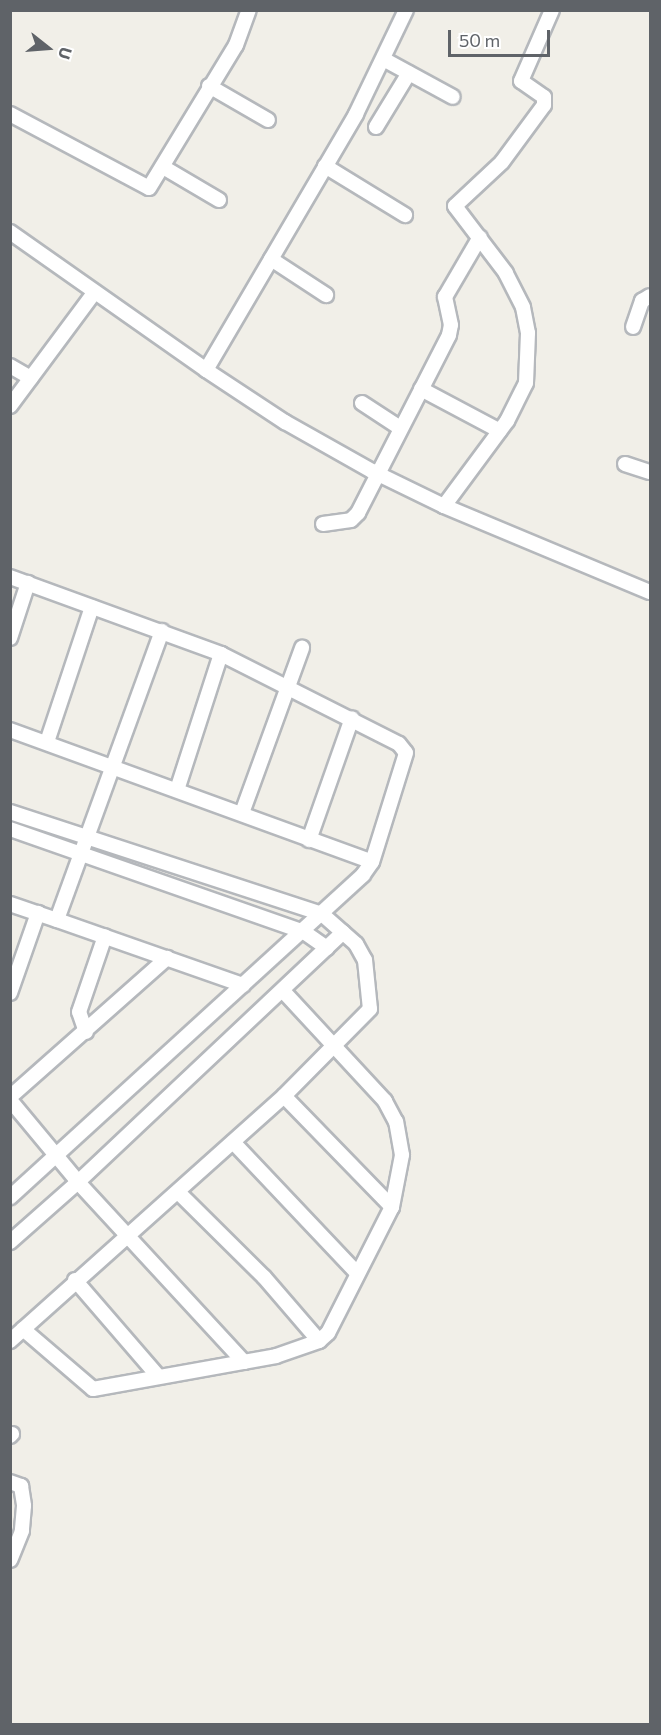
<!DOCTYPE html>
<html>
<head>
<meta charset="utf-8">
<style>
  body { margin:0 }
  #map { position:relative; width:661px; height:1735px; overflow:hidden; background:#f1efe8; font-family:Commissioner,sans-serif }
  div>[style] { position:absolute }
  .roads { filter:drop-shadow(2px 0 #b5b8bc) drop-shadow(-2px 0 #b5b8bc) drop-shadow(0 2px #b5b8bc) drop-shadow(0 -2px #b5b8bc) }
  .minor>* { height:14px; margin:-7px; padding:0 7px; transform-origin:7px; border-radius:7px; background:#fff }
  span { translate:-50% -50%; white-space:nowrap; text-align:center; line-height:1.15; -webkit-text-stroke:4.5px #fff; paint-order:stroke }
  .frame { position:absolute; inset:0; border:12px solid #5f6368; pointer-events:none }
  .north { position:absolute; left:18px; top:18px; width:60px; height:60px; -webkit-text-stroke:4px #fff; paint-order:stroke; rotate:107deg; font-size:16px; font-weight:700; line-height:24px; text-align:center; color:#5f6368 }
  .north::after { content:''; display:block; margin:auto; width:21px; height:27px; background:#5f6368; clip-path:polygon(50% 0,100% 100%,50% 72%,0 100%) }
  .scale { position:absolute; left:448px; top:30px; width:102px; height:27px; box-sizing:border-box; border:3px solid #5f6368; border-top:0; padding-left:8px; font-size:18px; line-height:21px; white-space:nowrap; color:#5f6368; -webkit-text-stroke:4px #fff; paint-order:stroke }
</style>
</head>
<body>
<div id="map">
  <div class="roads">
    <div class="minor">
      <div style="left:385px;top:60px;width:77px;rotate:28.6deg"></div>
      <div style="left:209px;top:86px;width:68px;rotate:30deg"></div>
      <div style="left:10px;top:114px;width:157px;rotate:28deg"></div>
      <div style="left:149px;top:188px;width:167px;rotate:-58.7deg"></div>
      <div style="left:236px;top:45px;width:37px;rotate:-70deg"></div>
      <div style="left:376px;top:127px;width:63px;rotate:-58.6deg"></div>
      <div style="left:325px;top:166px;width:94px;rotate:31.5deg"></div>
      <div style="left:163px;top:167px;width:65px;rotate:30.5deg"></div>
      <div style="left:10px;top:232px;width:240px;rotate:35.1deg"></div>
      <div style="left:206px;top:370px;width:95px;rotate:33.4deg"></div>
      <div style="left:285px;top:422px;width:100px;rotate:29.4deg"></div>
      <div style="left:372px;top:471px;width:80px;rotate:25.9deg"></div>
      <div style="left:444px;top:506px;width:223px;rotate:22.7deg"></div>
      <div style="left:271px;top:259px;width:66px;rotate:33.2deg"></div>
      <div style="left:633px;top:327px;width:28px;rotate:-71deg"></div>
      <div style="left:642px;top:301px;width:9px;rotate:-32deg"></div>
      <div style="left:10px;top:366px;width:24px;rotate:30deg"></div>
      <div style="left:206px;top:370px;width:297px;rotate:-59.6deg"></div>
      <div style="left:356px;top:114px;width:115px;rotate:-64.3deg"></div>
      <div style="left:421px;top:389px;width:89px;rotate:28deg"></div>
      <div style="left:362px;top:403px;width:45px;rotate:33.3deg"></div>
      <div style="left:10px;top:406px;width:141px;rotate:-53.4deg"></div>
      <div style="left:625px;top:464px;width:26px;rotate:18deg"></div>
      <div style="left:444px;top:506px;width:106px;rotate:-53.5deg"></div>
      <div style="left:507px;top:421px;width:42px;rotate:-63.4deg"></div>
      <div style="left:526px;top:383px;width:50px;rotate:-87.7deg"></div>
      <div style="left:528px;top:333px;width:26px;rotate:-101deg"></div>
      <div style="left:523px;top:307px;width:38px;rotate:-117deg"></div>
      <div style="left:506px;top:273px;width:84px;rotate:-127.3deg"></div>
      <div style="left:455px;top:206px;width:64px;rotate:-43.1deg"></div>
      <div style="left:502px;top:162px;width:71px;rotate:-53.6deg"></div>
      <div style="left:544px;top:105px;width:8px;rotate:-90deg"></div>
      <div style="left:544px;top:97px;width:28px;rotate:-145deg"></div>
      <div style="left:521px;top:81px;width:77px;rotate:-66.4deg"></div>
      <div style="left:323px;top:524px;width:28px;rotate:-8deg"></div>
      <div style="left:351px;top:520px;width:10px;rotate:-45deg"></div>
      <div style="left:358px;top:513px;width:200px;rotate:-62.9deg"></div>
      <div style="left:449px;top:335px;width:10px;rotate:-79deg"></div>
      <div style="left:451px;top:325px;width:29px;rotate:-102deg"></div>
      <div style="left:445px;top:297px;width:69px;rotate:-59.7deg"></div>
      <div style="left:10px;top:577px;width:225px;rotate:20deg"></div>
      <div style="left:221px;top:654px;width:199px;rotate:26.8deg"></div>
      <div style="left:399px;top:744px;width:11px;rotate:52deg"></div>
      <div style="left:406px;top:753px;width:114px;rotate:107.3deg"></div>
      <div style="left:372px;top:862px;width:16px;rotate:125deg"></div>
      <div style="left:363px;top:875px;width:478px;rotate:137.6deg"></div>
      <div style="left:162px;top:631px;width:307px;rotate:110deg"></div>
      <div style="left:57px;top:920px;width:197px;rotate:19.3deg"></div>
      <div style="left:10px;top:638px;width:58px;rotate:-71.9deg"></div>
      <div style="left:10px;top:730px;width:385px;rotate:20deg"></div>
      <div style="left:47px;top:742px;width:142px;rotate:-71.6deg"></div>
      <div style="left:177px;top:790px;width:143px;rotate:-72.1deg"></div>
      <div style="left:10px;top:812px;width:328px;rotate:18.1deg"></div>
      <div style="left:322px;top:914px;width:45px;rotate:41.4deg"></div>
      <div style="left:356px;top:944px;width:18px;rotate:61deg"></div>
      <div style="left:365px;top:960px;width:49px;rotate:84.2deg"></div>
      <div style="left:370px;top:1009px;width:122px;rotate:134.7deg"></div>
      <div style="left:284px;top:1096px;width:368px;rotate:138.2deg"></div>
      <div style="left:242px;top:813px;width:176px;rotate:-70deg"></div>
      <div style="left:10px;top:829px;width:312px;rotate:19.3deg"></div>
      <div style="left:304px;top:932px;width:28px;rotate:35deg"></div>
      <div style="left:309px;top:840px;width:129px;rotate:-70.6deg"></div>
      <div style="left:10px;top:904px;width:50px;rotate:18.8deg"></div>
      <div style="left:10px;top:993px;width:85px;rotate:-70.7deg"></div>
      <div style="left:86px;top:1032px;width:21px;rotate:-109deg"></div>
      <div style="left:79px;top:1012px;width:80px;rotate:-71.1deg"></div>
      <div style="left:284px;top:1096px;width:155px;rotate:45.8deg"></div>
      <div style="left:10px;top:1097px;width:210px;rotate:-41.5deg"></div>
      <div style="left:10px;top:1100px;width:107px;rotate:50.3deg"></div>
      <div style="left:78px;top:1182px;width:91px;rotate:138.6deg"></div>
      <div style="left:233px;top:1142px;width:180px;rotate:46.6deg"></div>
      <div style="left:178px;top:1192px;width:121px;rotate:44.7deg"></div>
      <div style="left:264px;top:1277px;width:84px;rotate:49.3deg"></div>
      <div style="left:319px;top:1341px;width:12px;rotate:-42deg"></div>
      <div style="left:328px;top:1333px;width:141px;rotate:-63.1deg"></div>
      <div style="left:392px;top:1207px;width:53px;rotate:-79.1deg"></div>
      <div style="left:402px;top:1155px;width:34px;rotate:-100deg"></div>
      <div style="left:396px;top:1122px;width:24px;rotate:-118deg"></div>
      <div style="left:385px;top:1101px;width:150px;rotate:-132.8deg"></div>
      <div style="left:75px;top:1280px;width:127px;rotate:49.2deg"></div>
      <div style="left:23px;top:1329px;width:92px;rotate:40.6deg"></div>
      <div style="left:93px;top:1389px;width:186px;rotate:-10.2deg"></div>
      <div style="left:276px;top:1356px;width:46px;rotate:-19.2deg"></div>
      <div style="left:244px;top:1362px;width:245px;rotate:-132.7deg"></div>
      <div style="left:78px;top:1182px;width:364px;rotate:-43.3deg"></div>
      <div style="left:10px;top:1436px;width:3px;rotate:-45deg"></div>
      <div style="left:10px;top:1482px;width:12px;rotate:20deg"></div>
      <div style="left:21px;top:1486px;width:20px;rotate:81deg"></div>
      <div style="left:24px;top:1506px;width:25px;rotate:95deg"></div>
      <div style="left:22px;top:1531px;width:31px;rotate:112deg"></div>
    </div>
  </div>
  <div class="frame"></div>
  <div class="north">U</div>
  <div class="scale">50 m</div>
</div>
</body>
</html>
